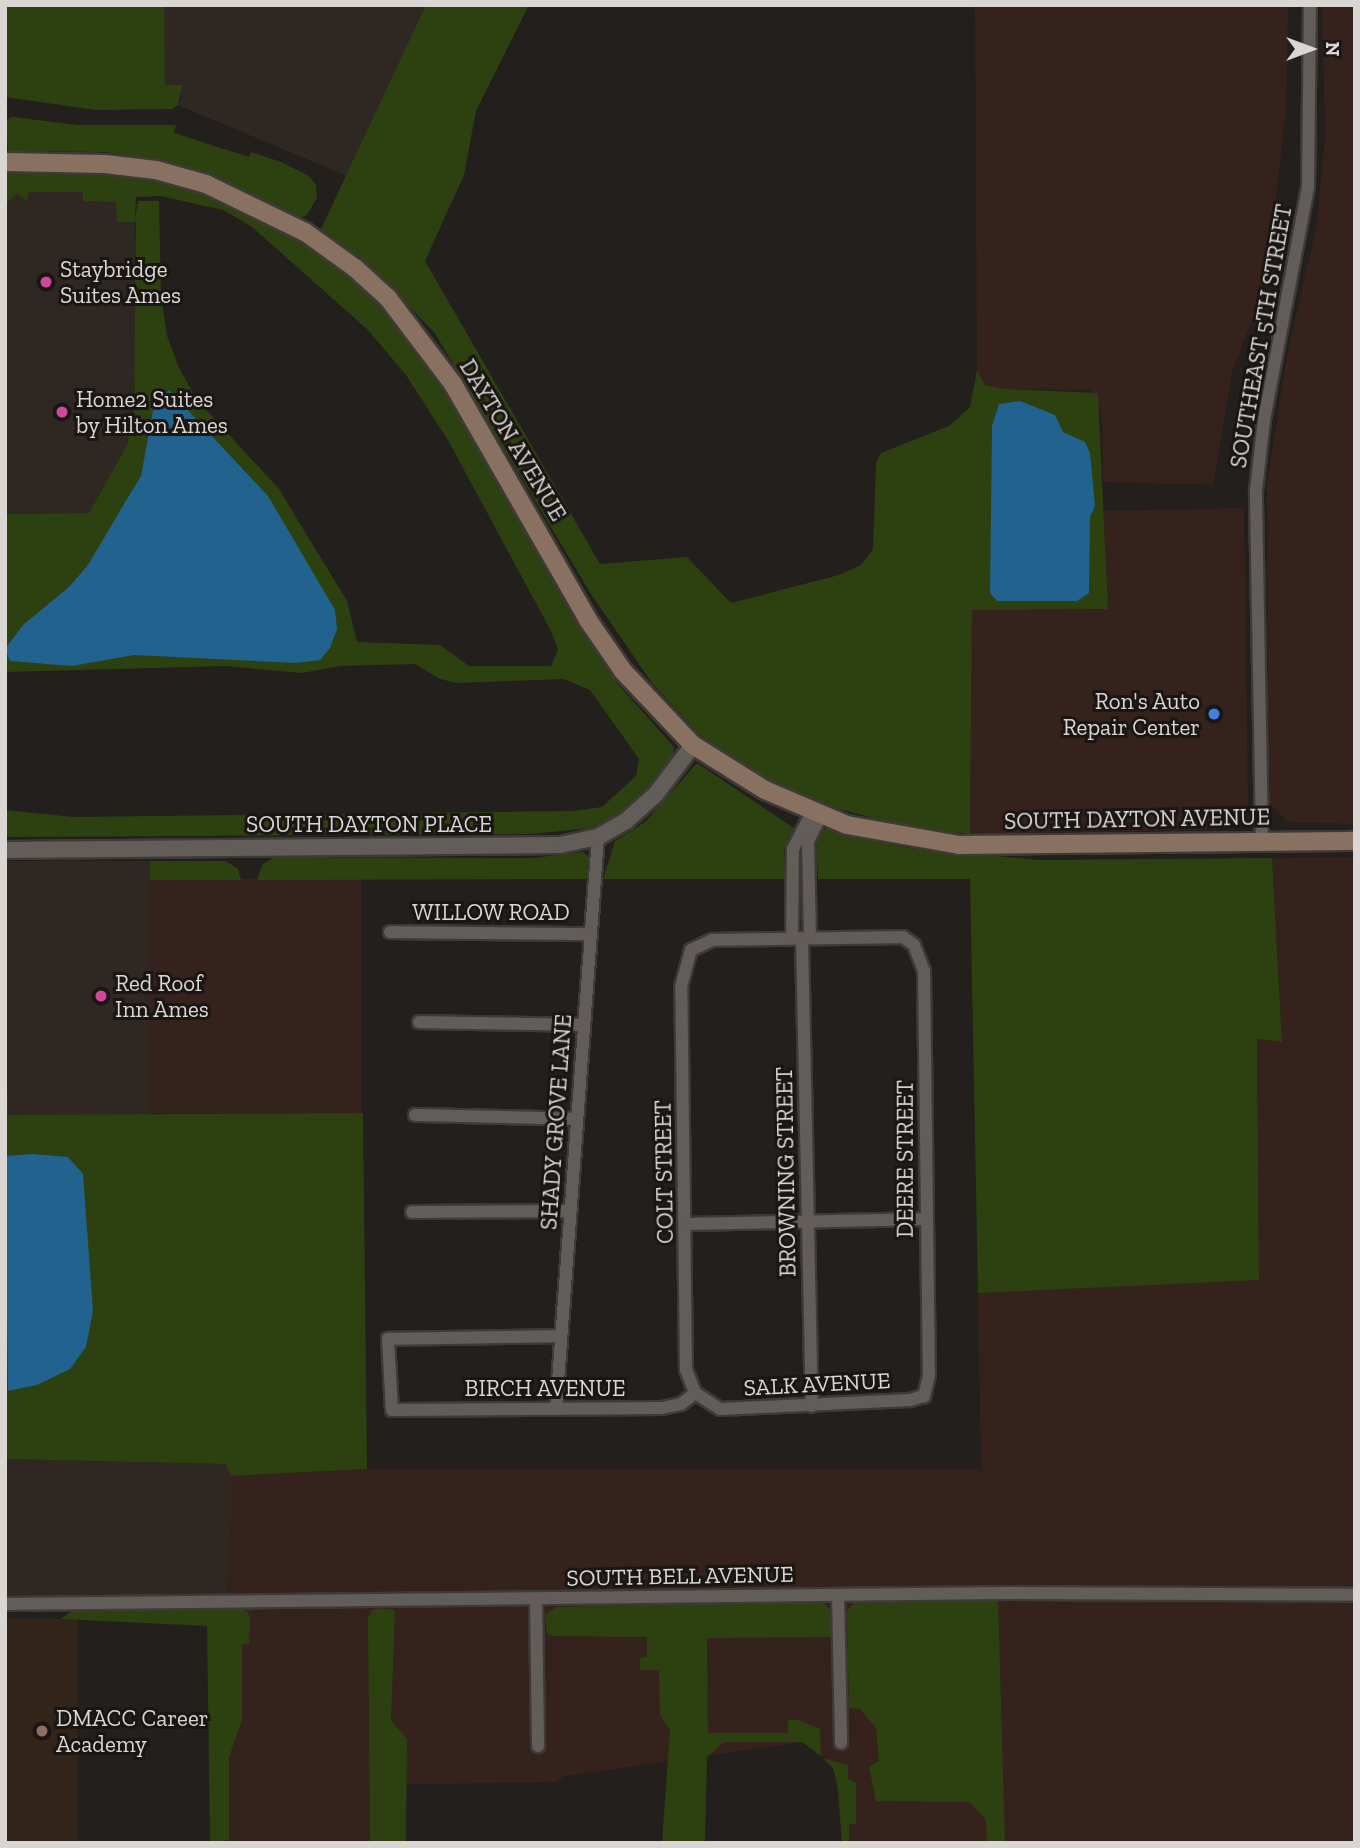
<!DOCTYPE html>
<html>
<head>
<meta charset="utf-8">
<style>
  body { margin:0 }
  #map { position:relative; width:1360px; height:1848px; overflow:hidden; background:#231f1d; font-family:"Zilla Slab",serif }
  div>[style] { position:absolute }
  .built>* { inset:0; background:#2f2721; transform-origin:0 0 }
  .industrial>* { inset:0; background:#35221d; transform-origin:0 0 }
  .education>* { inset:0; background:#322418; transform-origin:0 0 }
  .green>* { inset:0; background:#2d4010 }
  .water>* { inset:0; background:#21628e }
  .roads { filter:drop-shadow(2px 0 #3e3a38) drop-shadow(-2px 0 #3e3a38) drop-shadow(0 2px #3e3a38) drop-shadow(0 -2px #3e3a38) }
  .minor>* { height:12px; margin:-6px; padding:0 6px; transform-origin:6px; border-radius:6px; background:#625d59 }
  .tertiary>* { height:16px; margin:-8px; padding:0 8px; transform-origin:8px; border-radius:8px; background:#625d59 }
  .secondary>* { height:18px; margin:-9px; padding:0 9px; transform-origin:9px; border-radius:9px; background:#887161 }
  .dots>* { width:19px; height:19px; translate:-50% -50%; box-sizing:border-box; border:4px solid #1a1613; border-radius:50% }
  span { translate:-50% -50%; white-space:nowrap; text-align:center; line-height:1.15; -webkit-text-stroke:6px #1a1613; paint-order:stroke }
  .poi-label { font-size:23px; color:#d9d6d4 }
  .left { translate:0 -50%; text-align:left }
  .right { translate:-100% -50%; text-align:right }
  .street-label { font-size:23px; color:#d9d6d4 }
  .frame { position:absolute; inset:0; border:7px solid #d9d6d4; pointer-events:none }
  .north { position:absolute; left:1276px; top:14px; width:70px; height:70px; -webkit-text-stroke:5px #1a1613; paint-order:stroke; rotate:90deg; font-size:19px; font-weight:700; line-height:28px; text-align:center; color:#d9d6d4 }
  .north::after { content:''; display:block; margin:auto; width:24px; height:32px; background:#d9d6d4; clip-path:polygon(50% 0,100% 100%,50% 72%,0 100%) }
</style>
</head>
<body>
<div id="map">
  <div class="built">
    <div style="clip-path:polygon(164px 5px,426px 5px,349px 177px,178px 105px,182px 98px,165px 86px)"></div>
    <div style="clip-path:polygon(89px 172px,135px 176px,136px 366px,127px 445px,89px 513px,5px 514px,5px 173px)"></div>
    <div style="left:5px;top:861px;width:145px;height:254px"></div>
    <div style="clip-path:polygon(5px 1459px,225px 1464px,233px 1476px,228px 1595px,5px 1596px)"></div>
  </div>
  <div class="industrial">
    <div style="clip-path:polygon(975px 5px,1288px 5px,1286px 112px,1269px 253px,1256px 310px,1232px 373px,1213px 485px,1103px 482px,1102px 415px,1091px 390px,1005px 389px,985px 385px,977px 370px)"></div>
    <div style="clip-path:polygon(1322px 5px,1355px 5px,1355px 824px,1287px 822px,1268px 801px,1267px 483px,1288px 351px,1317px 224px,1325px 134px)"></div>
    <div style="clip-path:polygon(1244px 508px,1248px 808px,1235px 824px,1205px 830px,970px 834px,972px 610px,1107px 609px,1104px 511px)"></div>
    <div style="clip-path:polygon(1355px 857px,1355px 1843px,842px 1843px,835px 1764px,802px 1742px,565px 1776px,555px 1782px,370px 1785px,370px 1843px,221px 1843px,232px 1476px,367px 1469px,981px 1469px,978px 1293px,1259px 1279px,1257px 1039px,1282px 1041px,1272px 858px)"></div>
    <div style="left:361px;top:879px;width:234px;height:211px;rotate:90deg"></div>
  </div>
  <div class="education">
    <div style="left:5px;top:1619px;width:73px;height:224px"></div>
  </div>
  <div class="green">
    <div style="clip-path:polygon(5px 5px,164px 5px,165px 85px,182px 85px,178px 105px,172px 109px,95px 110px,5px 97px)"></div>
    <div style="clip-path:polygon(426px 5px,529px 5px,476px 111px,464px 175px,425px 261px,600px 564px,687px 557px,731px 603px,839px 575px,861px 565px,873px 549px,876px 463px,881px 453px,949px 426px,970px 407px,977px 370px,985px 385px,1005px 389px,1098px 393px,1108px 609px,972px 610px,970px 834px,912px 829px,829px 806px,755px 774px,699px 734px,652px 683px,591px 594px,434px 332px,376px 273px,321px 229px)"></div>
    <div style="clip-path:polygon(12px 117px,78px 125px,176px 125px,174px 133px,249px 157px,251px 152px,281px 162px,309px 176px,316px 185px,317px 198px,306px 216px,299px 218px,213px 177px,170px 162px,105px 152px,8px 151px,5px 120px)"></div>
    <div style="clip-path:polygon(evenodd,89px 172px,177px 184px,223px 197px,270px 219px,357px 281px,421px 349px,617px 683px,674px 747px,673px 758px,655px 781px,614px 818px,590px 828px,532px 834px,5px 837px,5px 810px,73px 817px,573px 811px,602px 807px,636px 776px,639px 759px,590px 690px,564px 679px,457px 683px,440px 679px,415px 664px,340px 666px,302px 673px,225px 666px,5px 672px,5px 514px,89px 513px,127px 445px,134px 409px,136px 222px,117px 222px,116px 202px,83px 201px,83px 192px,29px 192px,27px 201px,17px 193px,5px 205px,5px 173px,89px 172px,161px 196px,223px 210px,251px 226px,368px 330px,406px 375px,449px 442px,551px 631px,558px 650px,551px 666px,469px 666px,440px 645px,357px 642px,347px 601px,279px 489px,197px 400px,179px 368px,167px 336px,161px 294px,159px 201px,138px 201px,135px 219px,136px 197px,161px 196px)"></div>
    <div style="clip-path:polygon(697px 763px,795px 829px,784px 849px,785px 879px,603px 879px,615px 841px,645px 822px)"></div>
    <div style="clip-path:polygon(830px 827px,857px 838px,910px 848px,1039px 860px,1272px 858px,1282px 1042px,1257px 1039px,1259px 1280px,978px 1293px,970px 879px,818px 879px,816px 842px,821px 831px)"></div>
    <div style="clip-path:polygon(583px 852px,590px 859px,590px 879px,257px 880px,262px 865px,274px 857px,532px 858px)"></div>
    <div style="clip-path:polygon(150px 861px,226px 861px,238px 869px,241px 880px,150px 880px)"></div>
    <div style="clip-path:polygon(5px 1012px,8px 1115px,363px 1113px,367px 1469px,232px 1476px,225px 1464px,5px 1459px)"></div>
    <div style="clip-path:polygon(998px 1597px,1005px 1843px,987px 1843px,986px 1820px,970px 1802px,876px 1801px,869px 1767px,879px 1761px,876px 1728px,860px 1709px,849px 1708px,847px 1611px,856px 1600px)"></div>
    <div style="clip-path:polygon(823px 1601px,830px 1610px,831px 1637px,707px 1638px,708px 1733px,788px 1733px,788px 1720px,799px 1720px,820px 1729px,821px 1756px,802px 1742px,724px 1742px,707px 1757px,705px 1843px,662px 1843px,670px 1730px,660px 1715px,659px 1670px,640px 1670px,640px 1658px,647px 1657px,647px 1637px,553px 1636px,547px 1634px,545px 1615px,557px 1607px)"></div>
    <div style="clip-path:polygon(380px 1608px,395px 1610px,391px 1720px,407px 1739px,406px 1843px,370px 1843px,368px 1618px,372px 1610px)"></div>
    <div style="clip-path:polygon(240px 1609px,248px 1612px,250px 1620px,249px 1644px,242px 1644px,242px 1720px,229px 1757px,229px 1840px,210px 1843px,207px 1626px,61px 1619px,73px 1610px)"></div>
    <div style="clip-path:polygon(823px 1758px,848px 1765px,848px 1779px,856px 1783px,856px 1824px,849px 1824px,849px 1843px,842px 1843px,838px 1788px,833px 1768px)"></div>
  </div>
  <div class="water">
    <div style="clip-path:polygon(169px 390px,268px 496px,335px 610px,337px 629px,330px 648px,320px 660px,296px 663px,134px 655px,72px 666px,10px 661px,5px 649px,23px 625px,69px 587px,88px 565px,124px 504px,141px 476px,153px 411px)"></div>
    <div style="clip-path:polygon(1020px 401px,1055px 415px,1063px 432px,1085px 442px,1090px 453px,1095px 506px,1090px 517px,1089px 593px,1077px 601px,997px 601px,990px 593px,992px 426px,999px 404px)"></div>
    <div style="clip-path:polygon(33px 1154px,68px 1157px,83px 1174px,93px 1311px,86px 1347px,70px 1369px,37px 1385px,8px 1391px,5px 1156px)"></div>
  </div>
  <div class="roads">
    <div class="minor">
      <div style="left:1262px;top:842px;width:352px;rotate:-91deg"></div>
      <div style="left:1256px;top:490px;width:70px;rotate:-83.5deg"></div>
      <div style="left:1264px;top:420px;width:236px;rotate:-79.3deg"></div>
      <div style="left:1308px;top:188px;width:183px;rotate:-89.4deg"></div>
      <div style="left:390px;top:932px;width:201px;rotate:0.6deg"></div>
      <div style="left:903px;top:937px;width:14px;rotate:36deg"></div>
      <div style="left:914px;top:945px;width:28px;rotate:69deg"></div>
      <div style="left:924px;top:971px;width:404px;rotate:89.3deg"></div>
      <div style="left:929px;top:1375px;width:22px;rotate:103deg"></div>
      <div style="left:924px;top:1396px;width:15px;rotate:164deg"></div>
      <div style="left:910px;top:1400px;width:190px;rotate:177.3deg"></div>
      <div style="left:720px;top:1409px;width:30px;rotate:-147deg"></div>
      <div style="left:695px;top:1393px;width:25px;rotate:-111deg"></div>
      <div style="left:686px;top:1370px;width:383px;rotate:-90.7deg"></div>
      <div style="left:681px;top:987px;width:38px;rotate:-75deg"></div>
      <div style="left:691px;top:950px;width:23px;rotate:-25deg"></div>
      <div style="left:712px;top:940px;width:191px;rotate:-0.9deg"></div>
      <div style="left:792px;top:938px;width:89px;rotate:-89.4deg"></div>
      <div style="left:793px;top:849px;width:42px;rotate:-62.8deg"></div>
      <div style="left:802px;top:938px;width:468px;rotate:88.8deg"></div>
      <div style="left:810px;top:938px;width:97px;rotate:-91.2deg"></div>
      <div style="left:808px;top:841px;width:29px;rotate:-63deg"></div>
      <div style="left:419px;top:1022px;width:165px;rotate:1deg"></div>
      <div style="left:415px;top:1115px;width:162px;rotate:1.4deg"></div>
      <div style="left:412px;top:1212px;width:158px;rotate:-0.4deg"></div>
      <div style="left:687px;top:1224px;width:239px;rotate:-1.2deg"></div>
      <div style="left:561px;top:1336px;width:173px;rotate:179deg"></div>
      <div style="left:388px;top:1339px;width:71px;rotate:86.8deg"></div>
      <div style="left:392px;top:1410px;width:270px;rotate:-0.4deg"></div>
      <div style="left:662px;top:1408px;width:19px;rotate:-12deg"></div>
      <div style="left:681px;top:1404px;width:18px;rotate:-38deg"></div>
      <div style="left:556px;top:1409px;width:574px;rotate:-85.8deg"></div>
      <div style="left:838px;top:1595px;width:148px;rotate:88.8deg"></div>
      <div style="left:536px;top:1599px;width:147px;rotate:89.2deg"></div>
      <div style="left:5px;top:1604px;width:998px;rotate:-0.63deg"></div>
      <div style="left:1003px;top:1593px;width:352px;rotate:0.3deg"></div>
    </div>
    <div class="tertiary">
      <div style="left:5px;top:850px;width:555px;rotate:-0.52deg"></div>
      <div style="left:560px;top:845px;width:39px;rotate:-12deg"></div>
      <div style="left:598px;top:837px;width:32px;rotate:-30deg"></div>
      <div style="left:626px;top:821px;width:40px;rotate:-42deg"></div>
      <div style="left:656px;top:794px;width:61px;rotate:-52.9deg"></div>
    </div>
    <div class="secondary">
      <div style="left:5px;top:162px;width:100px;rotate:1.1deg"></div>
      <div style="left:105px;top:164px;width:51px;rotate:6.7deg"></div>
      <div style="left:156px;top:170px;width:52px;rotate:15.6deg"></div>
      <div style="left:206px;top:184px;width:110px;rotate:25.9deg"></div>
      <div style="left:305px;top:232px;width:62px;rotate:35.8deg"></div>
      <div style="left:355px;top:268px;width:45px;rotate:42.3deg"></div>
      <div style="left:388px;top:298px;width:108px;rotate:52.9deg"></div>
      <div style="left:453px;top:384px;width:272px;rotate:60.2deg"></div>
      <div style="left:588px;top:620px;width:62px;rotate:55.5deg"></div>
      <div style="left:623px;top:671px;width:102px;rotate:46.6deg"></div>
      <div style="left:693px;top:745px;width:85px;rotate:32deg"></div>
      <div style="left:765px;top:790px;width:89px;rotate:23.1deg"></div>
      <div style="left:847px;top:825px;width:114px;rotate:10.1deg"></div>
      <div style="left:959px;top:845px;width:396px;rotate:-0.6deg"></div>
    </div>
  </div>
  <div class="dots">
    <div style="left:46px;top:282px;background:#d1479c"></div>
    <div style="left:62px;top:412px;background:#d1479c"></div>
    <div style="left:1214px;top:714px;background:#3f7fe0"></div>
    <div style="left:101px;top:996px;background:#d1479c"></div>
    <div style="left:42px;top:1731px;background:#8d6e63"></div>
  </div>
  <div class="poi-label">
    <span class="left" style="left:60px;top:282px">Staybridge<br>Suites Ames</span>
    <span class="left" style="left:76px;top:412px">Home2 Suites<br>by Hilton Ames</span>
    <span class="right" style="left:1200px;top:714px">Ron's Auto<br>Repair Center</span>
    <span class="left" style="left:115px;top:996px">Red Roof<br>Inn Ames</span>
    <span class="left" style="left:56px;top:1731px">DMACC Career<br>Academy</span>
  </div>
  <div class="street-label">
    <span style="left:1261px;top:336px;rotate:-80deg">SOUTHEAST 5TH STREET</span>
    <span style="left:513px;top:440px;rotate:59deg">DAYTON AVENUE</span>
    <span style="left:1137px;top:819px;rotate:-1deg">SOUTH DAYTON AVENUE</span>
    <span style="left:369px;top:824px">SOUTH DAYTON PLACE</span>
    <span style="left:491px;top:912px">WILLOW ROAD</span>
    <span style="left:556px;top:1122px;rotate:-86deg">SHADY GROVE LANE</span>
    <span style="left:905px;top:1159px;rotate:-90deg">DEERE STREET</span>
    <span style="left:664px;top:1172px;rotate:-91deg">COLT STREET</span>
    <span style="left:786px;top:1172px;rotate:-91deg">BROWNING STREET</span>
    <span style="left:817px;top:1384px;rotate:-3deg">SALK AVENUE</span>
    <span style="left:545px;top:1388px">BIRCH AVENUE</span>
    <span style="left:680px;top:1576px;rotate:-1deg">SOUTH BELL AVENUE</span>
  </div>
  <div class="frame"></div>
  <div class="north">N</div>
</div>
</body>
</html>
